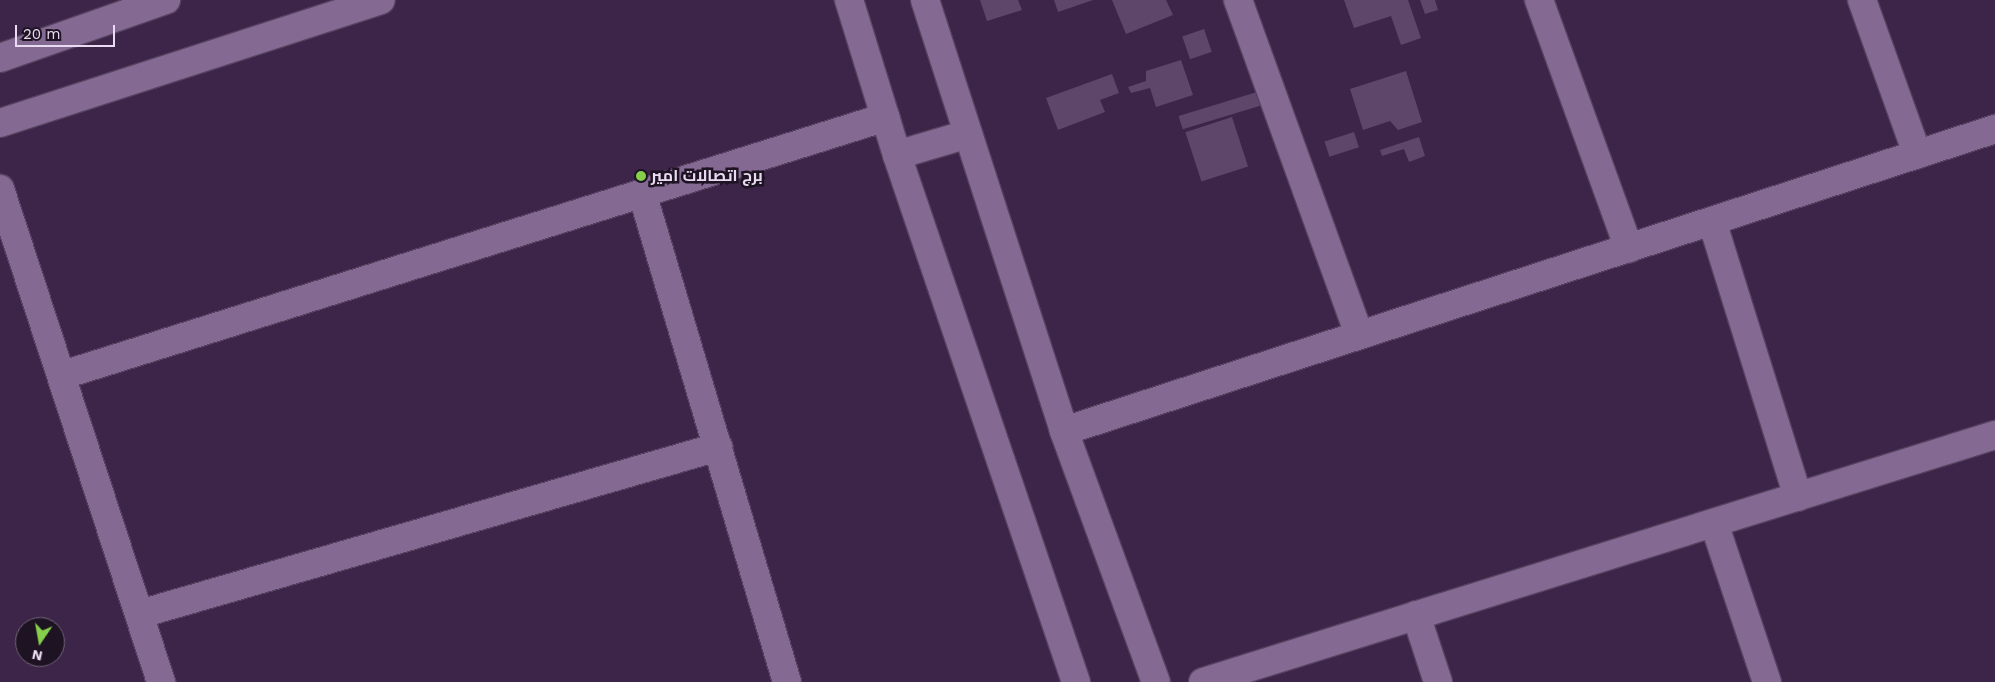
<!DOCTYPE html>
<html>
<head>
<meta charset="utf-8">
<style>
  body { margin:0 }
  #map { position:relative; width:1995px; height:682px; overflow:hidden; background:#3c2548; font-family:"Work Sans",Cairo,sans-serif }
  div>[style] { position:absolute }
  .building>* { inset:0; background:#5e466b; transform-origin:0 0 }
  .roads { filter:drop-shadow(1px 0 #564260) drop-shadow(-1px 0 #564260) drop-shadow(0 1px #564260) drop-shadow(0 -1px #564260) }
  .street>* { height:28px; margin:-14px; padding:0 14px; transform-origin:14px; border-radius:14px; background:#846a92 }
  .secondary>* { height:28px; margin:-14px; padding:0 14px; transform-origin:14px; border-radius:14px; background:#846a92 }
  .dots>* { width:14px; height:14px; translate:-50% -50%; box-sizing:border-box; border:2px solid #1e1323; border-radius:50% }
  span { translate:-50% -50%; white-space:nowrap; text-align:center; line-height:1.15; -webkit-text-stroke:5px #1e1323; paint-order:stroke }
  .poi-label { font-size:16px; color:#e9dbf1; font-weight:700 }
  .left { translate:0 -50%; text-align:left }
  .north { position:absolute; left:15px; top:617px; width:50px; height:50px; box-sizing:border-box; background:#1e1323; border:1px solid #6f6375; border-radius:50%; rotate:192deg; font-size:14px; font-weight:700; line-height:20px; text-align:center; color:#e9dbf1 }
  .north::after { content:''; display:block; margin:auto; width:18px; height:22px; background:#86cf4b; clip-path:polygon(50% 0,100% 100%,50% 72%,0 100%) }
  .scale { position:absolute; left:15px; top:25px; width:100px; height:22px; box-sizing:border-box; border:2px solid #e9dbf1; border-top:0; padding-left:6px; font-size:15px; line-height:18px; white-space:nowrap; color:#e9dbf1; -webkit-text-stroke:4px #1e1323; paint-order:stroke }
</style>
</head>
<body>
<div id="map">
  <div class="building">
    <div style="clip-path:polygon(980px 0,1018px 0,1022px 10px,987px 21px)"></div>
    <div style="clip-path:polygon(1054px 0,1093px 0,1058px 12px)"></div>
    <div style="clip-path:polygon(1112px 0,1166px 0,1173px 15px,1126px 34px)"></div>
    <div style="clip-path:polygon(1344px 0,1408px 0,1421px 38px,1401px 45px,1391px 16px,1354px 28px)"></div>
    <div style="clip-path:polygon(1420px 0,1435px 0,1438px 10px,1425px 14px)"></div>
    <div style="left:1204px;top:29px;width:24px;height:23px;rotate:71deg"></div>
    <div style="clip-path:polygon(1181px 60px,1193px 95px,1156px 107px,1150px 88px,1131px 93px,1128px 87px,1146px 81px,1146px 71px)"></div>
    <div style="clip-path:polygon(1406px 71px,1422px 122px,1398px 130px,1390px 121px,1363px 130px,1350px 89px)"></div>
    <div style="clip-path:polygon(1112px 74px,1119px 93px,1100px 100px,1105px 112px,1058px 130px,1046px 98px)"></div>
    <div style="left:1257px;top:92px;width:14px;height:82px;rotate:73deg"></div>
    <div style="left:1232px;top:117px;width:52px;height:49px;rotate:72deg"></div>
    <div style="left:1354px;top:132px;width:16px;height:31px;rotate:72deg"></div>
    <div style="clip-path:polygon(1419px 137px,1425px 156px,1409px 162px,1404px 149px,1382px 156px,1380px 150px)"></div>
  </div>
  <div class="roads">
    <div class="street">
      <div style="left:849px;top:0;width:162px;rotate:72.8deg"></div>
      <div style="left:897px;top:155px;width:557px;rotate:71.24deg"></div>
      <div style="left:925px;top:0;width:453px;rotate:72.1deg"></div>
      <div style="left:1064px;top:431px;width:267px;rotate:69.9deg"></div>
      <div style="left:1238px;top:0;width:356px;rotate:70.1deg"></div>
      <div style="left:1539px;top:0;width:264px;rotate:70.1deg"></div>
      <div style="left:1862px;top:0;width:164px;rotate:70.3deg"></div>
      <div style="left:0;top:123px;width:400px;rotate:-17.9deg"></div>
      <div style="left:897px;top:155px;width:74px;rotate:-16.5deg"></div>
      <div style="left:0;top:189px;width:519px;rotate:71.91deg"></div>
      <div style="left:643px;top:196px;width:507px;rotate:73.5deg"></div>
      <div style="left:1712px;top:221px;width:289px;rotate:72.7deg"></div>
      <div style="left:63px;top:375px;width:862px;rotate:-17.41deg"></div>
      <div style="left:1064px;top:431px;width:979px;rotate:-17.97deg"></div>
      <div style="left:1714px;top:523px;width:168px;rotate:71.6deg"></div>
      <div style="left:140px;top:614px;width:602px;rotate:-16.12deg"></div>
      <div style="left:1416px;top:615px;width:71px;rotate:71.8deg"></div>
      <div style="left:1203px;top:682px;width:830px;rotate:-17.32deg"></div>
    </div>
    <div class="secondary">
      <div style="left:0;top:58px;width:176px;rotate:-19.3deg"></div>
    </div>
  </div>
  <div class="dots">
    <div style="left:641px;top:176px;background:#86cf4b"></div>
  </div>
  <div class="poi-label">
    <span class="left" style="left:651px;top:176px">برج اتصالات امير</span>
  </div>
  <div class="north">N</div>
  <div class="scale">20 m</div>
</div>
</body>
</html>
